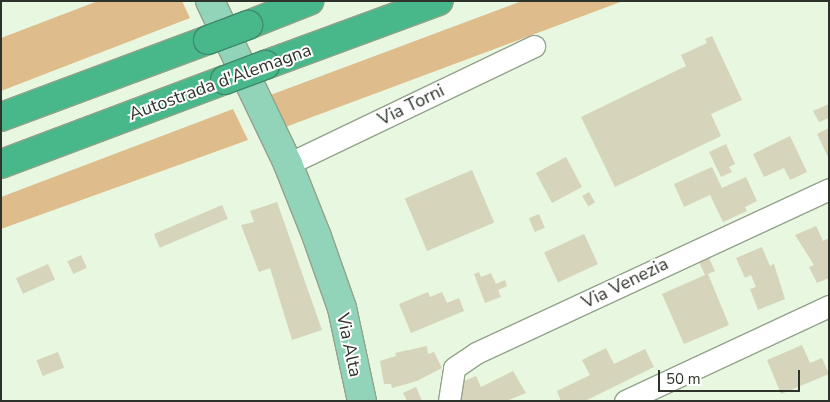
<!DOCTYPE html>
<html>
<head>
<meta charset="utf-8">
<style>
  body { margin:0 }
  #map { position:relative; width:830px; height:402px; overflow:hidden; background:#e8f7df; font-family:"Nunito Sans",sans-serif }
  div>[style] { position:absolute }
  .green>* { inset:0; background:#dfbc8c }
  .building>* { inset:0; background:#d6d4ba; transform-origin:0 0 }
  .roads { filter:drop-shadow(1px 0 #94a28c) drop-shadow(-1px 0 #94a28c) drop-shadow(0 1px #94a28c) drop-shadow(0 -1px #94a28c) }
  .minor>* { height:21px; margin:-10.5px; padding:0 10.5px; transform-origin:10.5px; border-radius:10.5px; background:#fff }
  .major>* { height:28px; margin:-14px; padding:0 14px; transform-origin:14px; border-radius:14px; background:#91d4b9 }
  .highway>* { height:28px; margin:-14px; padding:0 14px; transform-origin:14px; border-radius:14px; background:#48b88b }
  .bridges { filter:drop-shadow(1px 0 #3f8969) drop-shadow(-1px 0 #3f8969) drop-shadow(0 1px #3f8969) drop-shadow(0 -1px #3f8969) }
  .highway-bridge>* { height:28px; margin:-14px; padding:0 14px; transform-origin:14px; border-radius:14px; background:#48b88b }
  span { translate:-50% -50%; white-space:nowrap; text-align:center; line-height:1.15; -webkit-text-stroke:4px #fff; paint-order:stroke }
  .street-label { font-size:18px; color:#2d332a }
  .frame { position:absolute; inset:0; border:2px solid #2d332a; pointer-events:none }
  .scale { position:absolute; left:658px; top:370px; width:142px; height:22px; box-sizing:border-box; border:2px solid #2d332a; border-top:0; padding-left:6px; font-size:15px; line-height:18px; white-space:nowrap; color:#2d332a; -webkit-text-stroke:4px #fff; paint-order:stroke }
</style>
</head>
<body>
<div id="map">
  <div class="green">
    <div style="clip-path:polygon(98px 1px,182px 1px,190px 18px,1px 91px,1px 38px)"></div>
    <div style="clip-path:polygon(522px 1px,623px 1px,280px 129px,265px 97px)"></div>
    <div style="clip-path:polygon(233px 109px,248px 140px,1px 229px,1px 197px)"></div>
  </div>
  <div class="building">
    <div style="clip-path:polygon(712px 36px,742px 100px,711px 114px,721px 136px,615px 187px,581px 117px,686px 66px,681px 55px,707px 43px,705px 39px)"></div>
    <div style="clip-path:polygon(829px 104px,829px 118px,819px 122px,813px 111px)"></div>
    <div style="clip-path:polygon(829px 128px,829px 159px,817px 134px)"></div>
    <div style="clip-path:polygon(790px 136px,807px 172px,790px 180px,784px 168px,764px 177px,753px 154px)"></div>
    <div style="clip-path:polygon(726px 144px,735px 164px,729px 167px,732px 172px,721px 177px,709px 152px)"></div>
    <div style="left:566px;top:157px;width:34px;height:34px;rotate:62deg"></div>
    <div style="clip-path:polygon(712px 167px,722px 188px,746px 177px,757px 201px,745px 207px,747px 211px,723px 222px,710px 195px,684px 207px,674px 184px)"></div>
    <div style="left:472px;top:170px;width:57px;height:73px;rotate:67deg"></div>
    <div style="left:589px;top:192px;width:12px;height:8px;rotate:59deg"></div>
    <div style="clip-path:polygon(277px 202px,322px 330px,292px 340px,270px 268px,259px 272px,241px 225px,254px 222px,250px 211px)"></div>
    <div style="left:222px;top:205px;width:15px;height:74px;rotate:67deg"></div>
    <div style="left:539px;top:214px;width:15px;height:11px;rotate:67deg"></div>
    <div style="clip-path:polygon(816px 226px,823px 241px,829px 238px,829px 278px,817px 283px,809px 267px,814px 265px,795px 235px)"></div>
    <div style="left:584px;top:234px;width:33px;height:44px;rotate:65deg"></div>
    <div style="clip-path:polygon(762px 247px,770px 266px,774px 264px,785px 299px,758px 310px,750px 289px,756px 287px,751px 275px,745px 278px,736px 258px)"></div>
    <div style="left:81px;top:255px;width:14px;height:15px;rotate:65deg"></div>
    <div style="clip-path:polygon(709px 258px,715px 271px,708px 274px,729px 325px,684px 344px,662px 294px,705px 275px,699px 262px)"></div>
    <div style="left:48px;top:264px;width:17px;height:35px;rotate:66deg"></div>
    <div style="clip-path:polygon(479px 272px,481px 277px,491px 273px,496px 284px,505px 280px,507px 286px,498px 290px,501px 297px,485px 303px,474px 274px)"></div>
    <div style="clip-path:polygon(428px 292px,430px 297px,442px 292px,447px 303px,459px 298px,464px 311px,411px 333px,399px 304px)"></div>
    <div style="clip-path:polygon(802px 345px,810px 363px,822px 358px,829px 374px,781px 394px,767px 360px)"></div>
    <div style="clip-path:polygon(427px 346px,428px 354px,434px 352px,442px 368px,417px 381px,392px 388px,391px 384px,384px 384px,380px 361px,396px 356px,395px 353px)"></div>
    <div style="clip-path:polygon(606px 348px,614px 364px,645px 349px,654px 367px,585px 401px,561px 401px,557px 391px,590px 375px,582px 360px)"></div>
    <div style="left:58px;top:352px;width:17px;height:23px;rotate:69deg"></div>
    <div style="clip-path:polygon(513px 371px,526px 393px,506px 401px,460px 401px,454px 386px,476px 376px,481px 387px)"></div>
    <div style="clip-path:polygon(416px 387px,422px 401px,407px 401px,403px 393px)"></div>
  </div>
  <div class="roads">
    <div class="minor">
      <div style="left:288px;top:164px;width:273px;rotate:-25.6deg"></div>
      <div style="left:449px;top:401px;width:33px;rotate:-81deg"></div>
      <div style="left:454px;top:368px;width:27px;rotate:-34deg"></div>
      <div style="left:476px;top:353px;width:389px;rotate:-24.9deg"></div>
      <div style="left:625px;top:401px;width:225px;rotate:-25deg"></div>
    </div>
    <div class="major">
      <div style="left:210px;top:1px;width:181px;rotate:64.4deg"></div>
      <div style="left:288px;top:164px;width:79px;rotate:68.3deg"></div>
      <div style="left:317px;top:237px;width:75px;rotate:70.6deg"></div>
      <div style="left:342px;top:308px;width:95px;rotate:77.9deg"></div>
    </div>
    <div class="highway">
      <div style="left:248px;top:25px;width:66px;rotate:-21.5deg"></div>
      <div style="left:265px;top:65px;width:185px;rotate:-20.2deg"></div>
      <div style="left:1px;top:117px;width:221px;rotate:-20.4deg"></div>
      <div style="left:1px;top:164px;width:239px;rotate:-20.6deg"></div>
    </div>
  </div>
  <div class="bridges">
    <div class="highway-bridge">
      <div style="left:208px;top:40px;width:43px;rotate:-20.6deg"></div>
      <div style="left:225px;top:80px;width:43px;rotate:-20.6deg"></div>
    </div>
  </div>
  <div class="street-label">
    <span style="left:220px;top:82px;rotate:-20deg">Autostrada d'Alemagna</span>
    <span style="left:411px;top:105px;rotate:-26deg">Via Torni</span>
    <span style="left:625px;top:283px;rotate:-26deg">Via Venezia</span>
    <span style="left:349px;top:345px;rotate:78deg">Via Alta</span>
  </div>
  <div class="frame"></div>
  <div class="scale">50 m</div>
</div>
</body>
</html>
